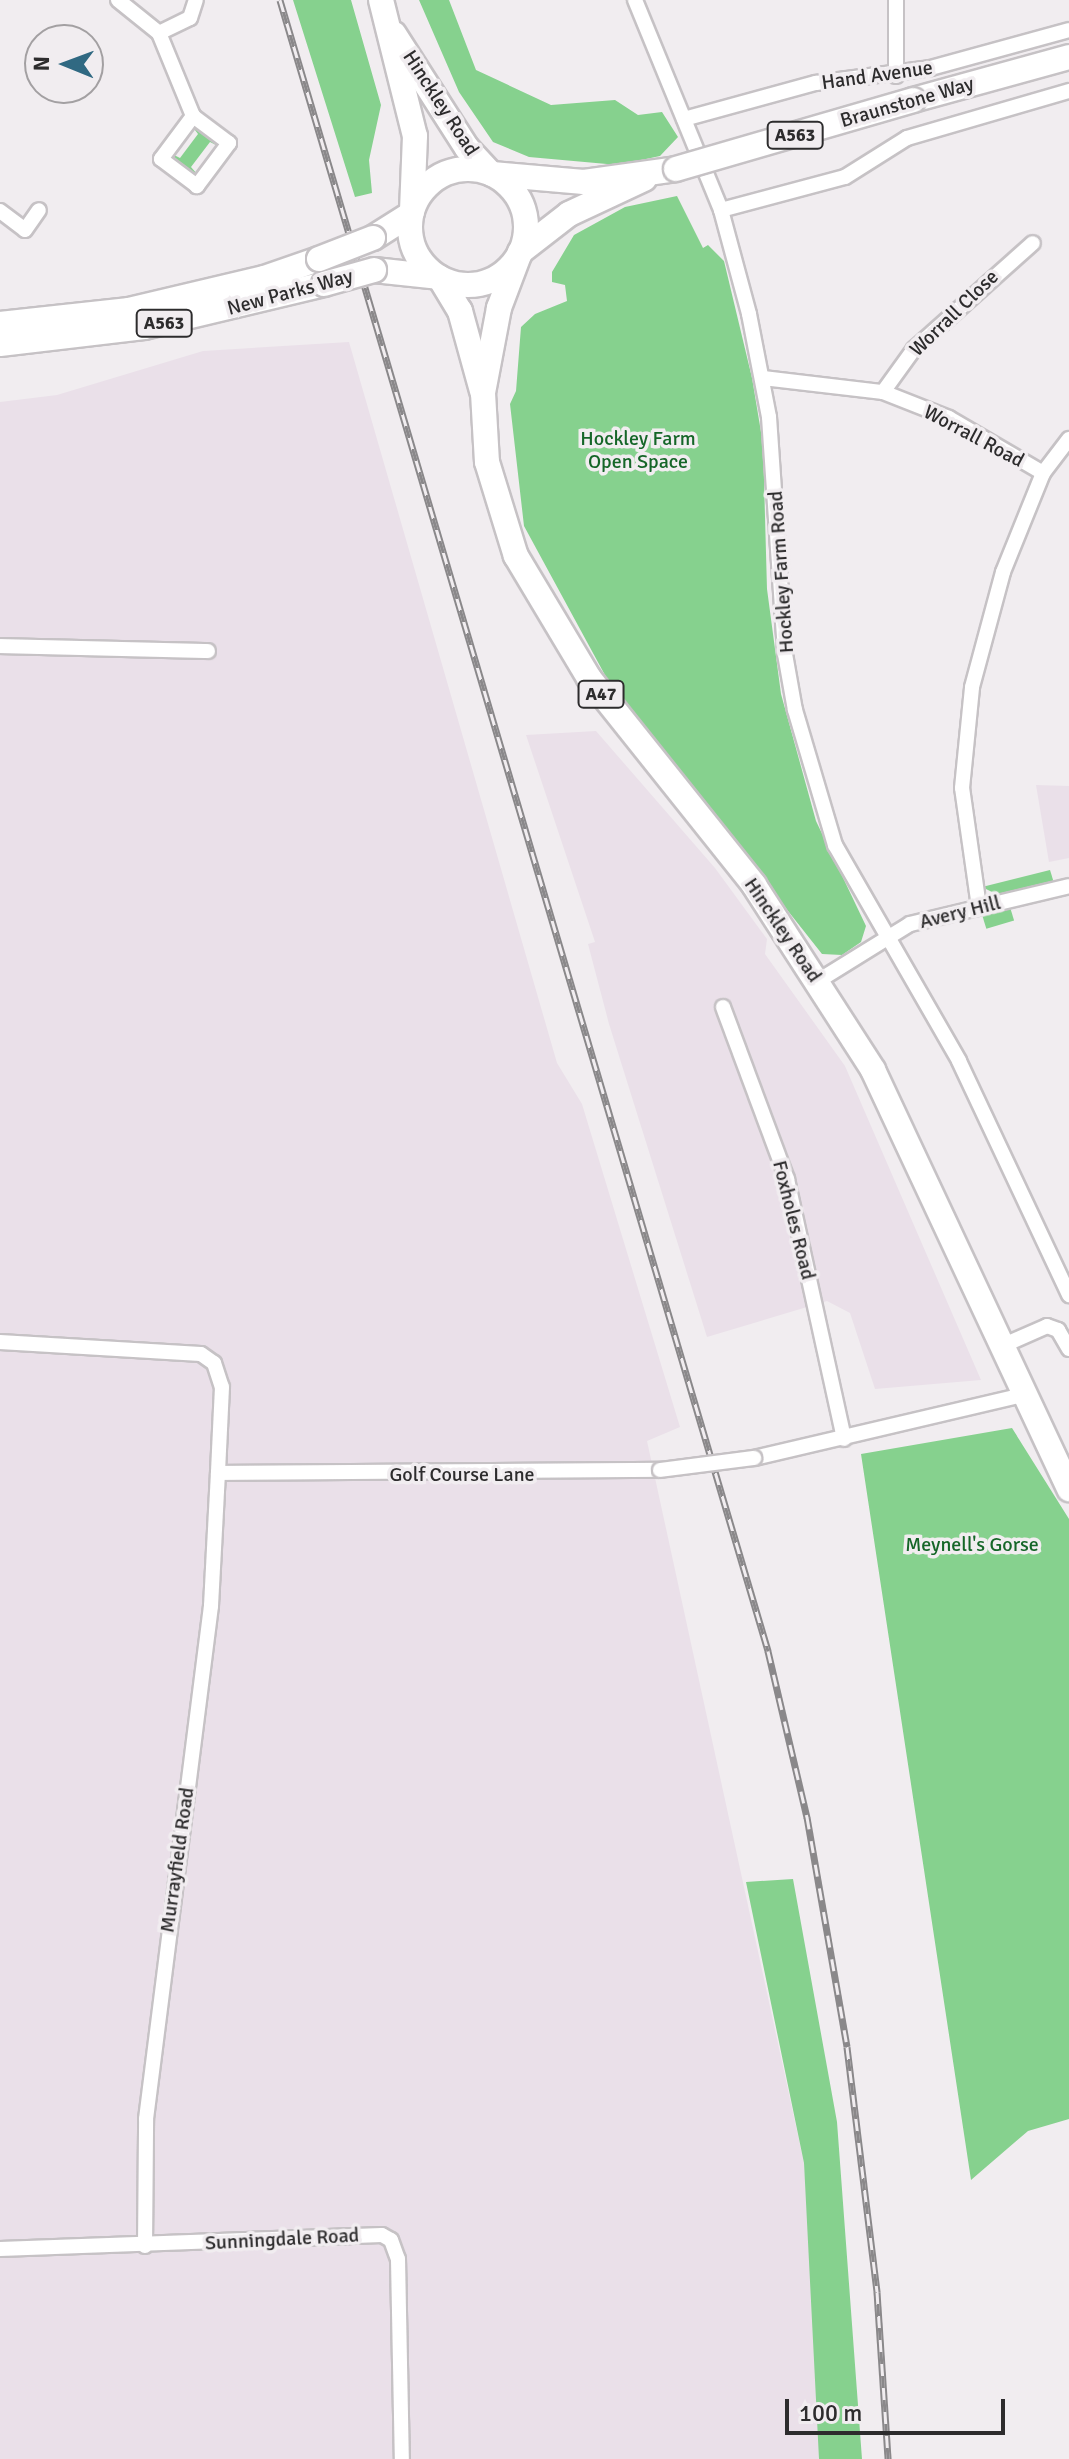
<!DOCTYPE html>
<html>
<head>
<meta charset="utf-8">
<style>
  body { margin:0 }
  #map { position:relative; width:1069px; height:2459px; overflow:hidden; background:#f1edf0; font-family:Signika,sans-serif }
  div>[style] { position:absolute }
  .built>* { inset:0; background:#eae0e9 }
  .green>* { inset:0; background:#86d18e; transform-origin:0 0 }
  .roads { filter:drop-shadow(2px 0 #c6c2c5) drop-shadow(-2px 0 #c6c2c5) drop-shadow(0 2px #c6c2c5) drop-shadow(0 -2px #c6c2c5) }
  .minor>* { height:14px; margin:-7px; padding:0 7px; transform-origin:7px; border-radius:7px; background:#fff }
  .primary>* { height:24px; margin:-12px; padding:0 12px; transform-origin:12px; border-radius:12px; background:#fff }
  .trunk>* { height:24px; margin:-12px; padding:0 12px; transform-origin:12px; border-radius:12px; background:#fff }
  .trunk>.ring { margin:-12px; padding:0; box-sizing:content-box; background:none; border:24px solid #fff; border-radius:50% }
  .rail>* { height:7px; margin-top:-3.5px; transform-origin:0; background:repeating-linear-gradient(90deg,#f1edf0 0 12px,#8a888a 0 24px); box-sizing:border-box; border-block:2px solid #8a888a }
  .bridges { filter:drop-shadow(2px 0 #c6c2c5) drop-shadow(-2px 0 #c6c2c5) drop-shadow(0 2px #c6c2c5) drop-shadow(0 -2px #c6c2c5) }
  .minor-bridge>* { height:14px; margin:-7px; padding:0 7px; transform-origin:7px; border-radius:7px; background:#fff }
  .trunk-bridge>* { height:24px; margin:-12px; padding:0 12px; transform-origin:12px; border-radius:12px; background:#fff }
  span { translate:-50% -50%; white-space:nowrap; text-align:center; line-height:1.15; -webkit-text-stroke:7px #f1edf0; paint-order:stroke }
  .shield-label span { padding:2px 6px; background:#f1edf0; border:2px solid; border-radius:6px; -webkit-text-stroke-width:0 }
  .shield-label { font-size:18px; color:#2d2c2d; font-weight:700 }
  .street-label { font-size:20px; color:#2d2c2d }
  .park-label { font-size:20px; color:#156628 }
  .north { position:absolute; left:24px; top:24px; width:80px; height:80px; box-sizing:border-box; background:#f1edf0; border:2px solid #a3a0a2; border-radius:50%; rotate:271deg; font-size:22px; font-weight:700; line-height:32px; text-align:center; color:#2d2c2d }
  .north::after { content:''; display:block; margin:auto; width:28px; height:36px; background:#306982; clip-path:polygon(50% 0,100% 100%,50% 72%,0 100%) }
  .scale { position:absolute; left:785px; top:2399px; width:220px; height:36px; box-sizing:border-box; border:4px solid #2d2c2d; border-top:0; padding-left:10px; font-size:24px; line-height:28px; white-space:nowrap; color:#2d2c2d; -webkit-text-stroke:6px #f1edf0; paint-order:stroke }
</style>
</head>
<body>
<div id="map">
  <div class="built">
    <div style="clip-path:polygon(349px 342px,557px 1063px,582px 1104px,680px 1427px,647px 1441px,804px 2163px,828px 2459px,0 2459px,0 402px,57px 395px,203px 351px)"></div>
    <div style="clip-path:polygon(596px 731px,715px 868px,767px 939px,765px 954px,845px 1066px,981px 1380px,875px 1389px,850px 1313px,827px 1301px,707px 1337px,609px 1024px,588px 944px,595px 942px,526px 735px)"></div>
    <div style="clip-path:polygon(1036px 785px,1069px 786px,1069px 858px,1049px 862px)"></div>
  </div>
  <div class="green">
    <div style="clip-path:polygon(293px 0,351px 0,381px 105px,369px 160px,372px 193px,355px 197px)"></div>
    <div style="clip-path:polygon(419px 0,449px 0,476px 70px,551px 105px,615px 100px,638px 115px,662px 112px,678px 137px,660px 156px,618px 165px,529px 157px,493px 142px,459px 92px)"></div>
    <div style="clip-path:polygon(192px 126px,218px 146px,210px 142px,191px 167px,197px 174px,173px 161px,172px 154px,180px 158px,198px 134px)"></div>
    <div style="clip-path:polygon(677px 196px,703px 248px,708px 245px,724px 261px,752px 378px,763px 444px,767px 589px,781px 694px,816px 821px,866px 926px,861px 942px,842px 955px,822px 954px,612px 688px,524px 526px,510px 404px,516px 391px,521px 327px,535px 314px,567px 301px,565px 285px,552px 282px,552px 272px,574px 235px,625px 207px)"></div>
    <div style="clip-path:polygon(1050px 870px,1054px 883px,1000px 896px,982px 887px)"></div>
    <div style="left:1010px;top:907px;width:14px;height:29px;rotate:73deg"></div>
    <div style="clip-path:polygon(1012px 1428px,1069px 1519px,1069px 2119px,1028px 2131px,971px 2180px,861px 1454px)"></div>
    <div style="clip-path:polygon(793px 1879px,837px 2122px,862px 2459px,819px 2459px,804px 2163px,746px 1882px)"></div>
  </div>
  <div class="roads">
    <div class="minor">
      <div style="left:118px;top:0;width:53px;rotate:38.8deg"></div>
      <div style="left:159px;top:33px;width:90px;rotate:67.7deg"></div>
      <div style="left:193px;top:116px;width:45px;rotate:36.9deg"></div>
      <div style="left:229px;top:143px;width:54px;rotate:126.7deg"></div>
      <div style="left:197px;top:186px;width:45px;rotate:-143.1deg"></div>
      <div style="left:161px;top:159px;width:54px;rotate:-53.3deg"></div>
      <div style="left:635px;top:0;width:227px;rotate:67.7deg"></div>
      <div style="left:721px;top:210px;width:108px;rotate:74.9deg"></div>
      <div style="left:749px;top:314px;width:105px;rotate:79deg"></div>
      <div style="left:769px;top:417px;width:238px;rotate:86.1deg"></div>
      <div style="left:785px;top:654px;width:57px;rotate:79.9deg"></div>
      <div style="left:795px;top:710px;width:141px;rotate:73.5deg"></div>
      <div style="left:835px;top:845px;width:249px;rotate:60.1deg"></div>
      <div style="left:959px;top:1061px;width:259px;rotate:64.8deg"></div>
      <div style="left:896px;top:0;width:76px;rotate:90deg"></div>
      <div style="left:159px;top:33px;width:34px;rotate:-26deg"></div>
      <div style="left:190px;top:18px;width:19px;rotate:-72deg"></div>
      <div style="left:684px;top:119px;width:137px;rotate:-15.3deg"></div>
      <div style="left:816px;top:83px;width:116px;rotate:-7.4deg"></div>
      <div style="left:931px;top:68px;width:143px;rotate:-15.4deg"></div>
      <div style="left:721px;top:210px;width:128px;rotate:-14.9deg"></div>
      <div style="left:845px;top:177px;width:73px;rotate:-32.2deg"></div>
      <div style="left:907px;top:138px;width:169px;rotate:-16.2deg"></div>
      <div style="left:0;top:211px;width:31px;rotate:37deg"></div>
      <div style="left:25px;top:230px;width:24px;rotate:-55deg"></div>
      <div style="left:763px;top:378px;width:121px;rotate:6.7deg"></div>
      <div style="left:883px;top:392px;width:71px;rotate:21.5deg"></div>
      <div style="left:949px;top:418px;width:109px;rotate:30.3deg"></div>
      <div style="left:883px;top:392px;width:53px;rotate:-54.2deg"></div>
      <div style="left:914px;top:349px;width:159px;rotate:-41.7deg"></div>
      <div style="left:0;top:646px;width:208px;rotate:1.4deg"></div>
      <div style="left:979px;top:907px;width:120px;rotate:-98.1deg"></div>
      <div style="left:962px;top:788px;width:101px;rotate:-84.3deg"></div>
      <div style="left:972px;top:687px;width:119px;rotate:-74.9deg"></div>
      <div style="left:1003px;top:572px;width:107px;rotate:-68deg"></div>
      <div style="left:1043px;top:473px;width:43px;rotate:-52.6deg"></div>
      <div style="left:818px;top:981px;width:108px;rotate:-31.8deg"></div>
      <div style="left:910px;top:924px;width:163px;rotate:-13.4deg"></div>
      <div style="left:723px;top:1007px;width:184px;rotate:69.6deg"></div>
      <div style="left:787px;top:1179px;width:266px;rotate:77.6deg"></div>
      <div style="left:0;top:1342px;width:201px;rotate:3.4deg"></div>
      <div style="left:201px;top:1354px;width:16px;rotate:35deg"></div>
      <div style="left:214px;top:1363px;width:25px;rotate:72deg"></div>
      <div style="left:222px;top:1387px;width:86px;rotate:92.7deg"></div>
      <div style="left:218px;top:1473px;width:442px;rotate:-0.4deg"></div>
      <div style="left:1004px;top:1345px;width:47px;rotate:-23.8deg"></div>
      <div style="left:1047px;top:1326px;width:12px;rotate:20deg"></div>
      <div style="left:1058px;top:1330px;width:22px;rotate:60deg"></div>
      <div style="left:754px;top:1458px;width:279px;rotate:-13.2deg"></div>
      <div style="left:145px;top:2246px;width:127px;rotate:-89.5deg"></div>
      <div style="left:146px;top:2119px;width:517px;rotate:-82.78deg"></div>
      <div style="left:211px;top:1606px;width:133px;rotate:-87deg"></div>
      <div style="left:0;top:2249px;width:382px;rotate:-2.1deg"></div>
      <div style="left:382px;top:2235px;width:10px;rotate:29deg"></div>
      <div style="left:391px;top:2240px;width:20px;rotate:70deg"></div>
      <div style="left:398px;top:2259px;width:200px;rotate:88.9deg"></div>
    </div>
    <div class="primary">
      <div style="left:381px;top:0;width:140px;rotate:76deg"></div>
      <div style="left:415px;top:136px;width:76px;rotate:92.3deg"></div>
      <div style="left:394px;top:34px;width:135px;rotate:57.4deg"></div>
      <div style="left:467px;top:148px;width:34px;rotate:47deg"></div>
      <div style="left:519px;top:255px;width:57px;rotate:110.7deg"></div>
      <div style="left:499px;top:308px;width:86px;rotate:100.7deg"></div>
      <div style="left:483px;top:393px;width:69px;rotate:86.7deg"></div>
      <div style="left:487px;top:462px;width:98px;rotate:72.9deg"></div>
      <div style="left:516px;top:556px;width:142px;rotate:59.1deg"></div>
      <div style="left:589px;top:678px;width:265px;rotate:51.4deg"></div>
      <div style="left:754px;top:885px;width:220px;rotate:57.2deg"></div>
      <div style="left:873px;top:1070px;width:463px;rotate:64.9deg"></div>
      <div style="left:440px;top:278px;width:39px;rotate:59deg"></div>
      <div style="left:460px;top:311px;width:83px;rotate:74.6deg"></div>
    </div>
    <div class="trunk">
      <div style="left:913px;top:100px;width:162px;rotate:-15.4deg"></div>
      <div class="ring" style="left:410px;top:169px;width:92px;height:92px"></div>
      <div style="left:492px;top:174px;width:92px;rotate:5deg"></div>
      <div style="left:584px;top:182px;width:93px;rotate:-8deg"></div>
      <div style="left:373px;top:238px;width:45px;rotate:-32.3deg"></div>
      <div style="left:520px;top:252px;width:62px;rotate:-37.8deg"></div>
      <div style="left:569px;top:214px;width:83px;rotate:-25deg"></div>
      <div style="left:374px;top:270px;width:64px;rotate:6.2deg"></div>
      <div style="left:0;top:324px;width:130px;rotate:-6.2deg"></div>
      <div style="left:129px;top:310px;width:139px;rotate:-13.3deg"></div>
      <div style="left:264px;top:278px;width:58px;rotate:-19.1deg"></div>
      <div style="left:0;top:344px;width:145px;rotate:-6.7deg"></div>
      <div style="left:144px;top:327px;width:185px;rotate:-13.4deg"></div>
    </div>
  </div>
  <div class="rail">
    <div style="left:280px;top:0;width:1722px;rotate:73.53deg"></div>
    <div style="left:768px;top:1651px;width:171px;rotate:76.8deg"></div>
    <div style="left:807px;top:1817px;width:233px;rotate:80.1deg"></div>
    <div style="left:847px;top:2047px;width:247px;rotate:83deg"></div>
    <div style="left:877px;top:2292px;width:167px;rotate:86.2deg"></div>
  </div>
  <div class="bridges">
    <div class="minor-bridge">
      <div style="left:660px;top:1470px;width:95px;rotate:-7.3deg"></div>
    </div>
    <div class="trunk-bridge">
      <div style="left:676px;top:169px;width:247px;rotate:-16.2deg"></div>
      <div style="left:319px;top:259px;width:58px;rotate:-21.3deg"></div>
      <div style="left:324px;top:284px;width:52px;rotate:-15.6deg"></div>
    </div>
  </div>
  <div class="shield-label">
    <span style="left:795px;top:135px">A563</span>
    <span style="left:164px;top:323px">A563</span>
    <span style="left:601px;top:694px">A47</span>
  </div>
  <div class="street-label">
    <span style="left:877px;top:75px;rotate:-8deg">Hand Avenue</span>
    <span style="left:907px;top:102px;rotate:-16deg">Braunstone Way</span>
    <span style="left:441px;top:103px;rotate:57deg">Hinckley Road</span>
    <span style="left:290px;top:292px;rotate:-15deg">New Parks Way</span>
    <span style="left:954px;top:313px;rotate:-44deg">Worrall Close</span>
    <span style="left:974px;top:436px;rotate:28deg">Worrall Road</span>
    <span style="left:781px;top:572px;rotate:-94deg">Hockley Farm Road</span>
    <span style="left:960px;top:912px;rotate:-14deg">Avery Hill</span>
    <span style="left:783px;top:930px;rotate:56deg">Hinckley Road</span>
    <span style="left:794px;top:1220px;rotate:76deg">Foxholes Road</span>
    <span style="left:462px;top:1474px">Golf Course Lane</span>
    <span style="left:177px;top:1860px;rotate:-82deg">Murrayfield Road</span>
    <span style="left:282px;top:2239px;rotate:-3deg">Sunningdale Road</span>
  </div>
  <div class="park-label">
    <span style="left:638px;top:450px">Hockley Farm<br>Open Space</span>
    <span style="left:972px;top:1544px">Meynell's Gorse</span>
  </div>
  <div class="north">N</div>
  <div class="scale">100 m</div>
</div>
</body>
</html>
